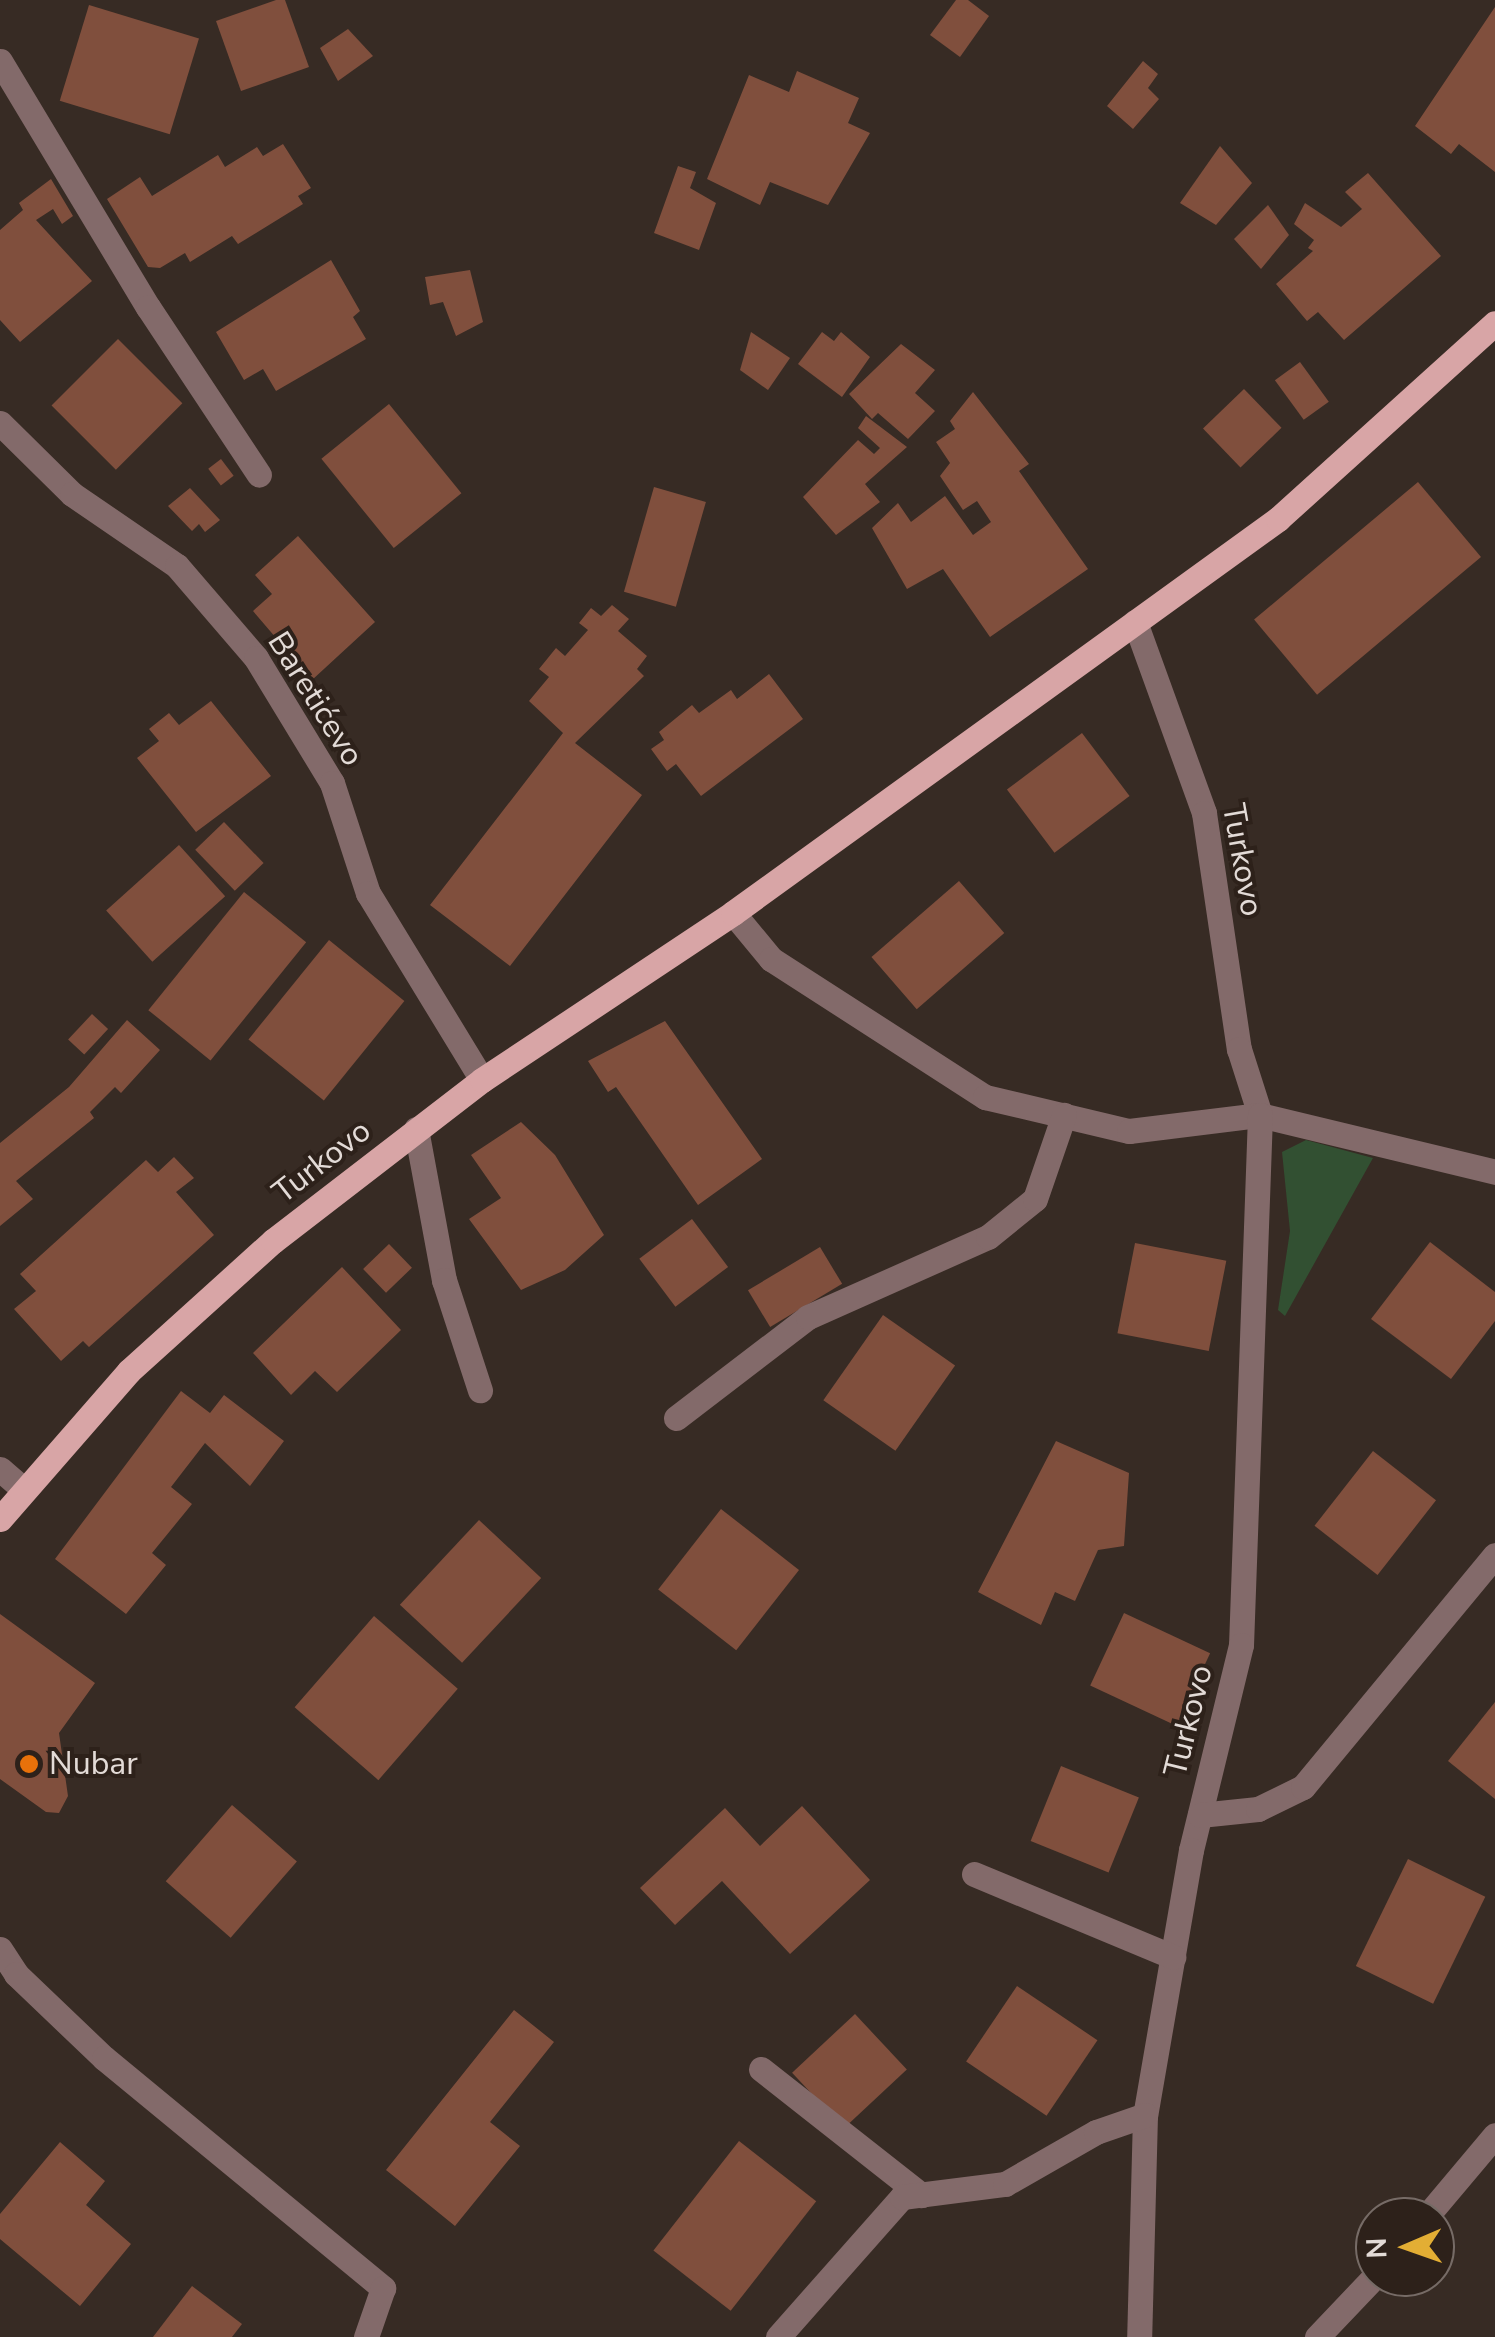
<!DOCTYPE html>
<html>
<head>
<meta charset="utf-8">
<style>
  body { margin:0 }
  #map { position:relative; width:1495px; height:2337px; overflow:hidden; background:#372b24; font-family:"Nunito Sans",sans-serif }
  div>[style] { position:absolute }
  .green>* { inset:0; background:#325032 }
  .building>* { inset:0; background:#804f3d; transform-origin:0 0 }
  .minor>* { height:25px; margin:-12.5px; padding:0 12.5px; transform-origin:12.5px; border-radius:12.5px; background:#836a6a }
  .major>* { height:25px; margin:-12.5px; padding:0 12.5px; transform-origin:12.5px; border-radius:12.5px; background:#d8a5a6 }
  .dots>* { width:28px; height:28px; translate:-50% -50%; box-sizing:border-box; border:5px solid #2d211a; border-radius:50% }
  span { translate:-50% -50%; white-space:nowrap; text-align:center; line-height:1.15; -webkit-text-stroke:8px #2d211a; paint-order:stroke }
  .street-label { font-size:32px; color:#e3dbd7 }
  .poi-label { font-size:32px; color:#e3dbd7 }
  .left { translate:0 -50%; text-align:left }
  .north { position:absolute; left:1355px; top:2197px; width:100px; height:100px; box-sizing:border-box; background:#2d211a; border:2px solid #766b66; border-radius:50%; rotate:268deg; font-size:28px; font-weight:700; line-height:40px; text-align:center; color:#e3dbd7 }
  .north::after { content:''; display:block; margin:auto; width:35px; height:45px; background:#e3ae34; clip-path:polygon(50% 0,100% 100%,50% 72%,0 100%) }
</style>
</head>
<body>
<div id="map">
  <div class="green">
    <div style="clip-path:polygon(1306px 1140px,1373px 1158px,1285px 1316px,1278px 1310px,1290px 1231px,1282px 1152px)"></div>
  </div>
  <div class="building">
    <div style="clip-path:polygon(276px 0,285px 0,309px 67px,241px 91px,216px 21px)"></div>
    <div style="clip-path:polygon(956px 0,968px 0,989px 16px,960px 57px,930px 35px)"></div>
    <div style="left:89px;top:5px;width:115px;height:100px;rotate:17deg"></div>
    <div style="clip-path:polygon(1495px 7px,1495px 172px,1459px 144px,1451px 154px,1415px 126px)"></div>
    <div style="clip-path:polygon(348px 29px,373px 56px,338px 81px,320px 48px)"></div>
    <div style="clip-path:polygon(1143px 61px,1158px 74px,1148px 88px,1159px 99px,1133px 129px,1107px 106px)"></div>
    <div style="clip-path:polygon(797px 71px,859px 98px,848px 123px,870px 133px,828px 205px,770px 182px,760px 205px,707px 179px,749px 75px,789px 92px)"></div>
    <div style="clip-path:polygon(283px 144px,311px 188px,298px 196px,303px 204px,238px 244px,232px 236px,190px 262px,185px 253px,160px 268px,148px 267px,107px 199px,140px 177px,152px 196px,218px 155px,225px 167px,257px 147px,263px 156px)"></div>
    <div style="clip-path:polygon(1220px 146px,1252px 183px,1216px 225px,1180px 203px)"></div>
    <div style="clip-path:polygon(678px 166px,696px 172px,690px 188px,716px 203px,699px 250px,654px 233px)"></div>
    <div style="clip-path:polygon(1368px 173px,1441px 256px,1344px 340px,1318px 312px,1307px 321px,1276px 284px,1313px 251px,1308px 248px,1314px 240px,1294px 224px,1305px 203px,1341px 227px,1362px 209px,1345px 192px)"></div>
    <div style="clip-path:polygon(51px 179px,73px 216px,62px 224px,53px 209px,36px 220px,92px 281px,20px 342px,0 320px,0 230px,23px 210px,19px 203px)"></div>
    <div style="clip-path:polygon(1268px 205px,1289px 235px,1261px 269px,1234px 239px)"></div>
    <div style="clip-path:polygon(331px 260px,360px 311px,353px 317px,366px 339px,276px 391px,263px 369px,244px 380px,216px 332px)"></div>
    <div style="clip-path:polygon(470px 270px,483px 322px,456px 336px,443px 302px,430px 305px,425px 277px)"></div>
    <div style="clip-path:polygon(751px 332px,790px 358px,768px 390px,740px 370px)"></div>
    <div style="clip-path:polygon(822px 332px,834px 341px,841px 332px,870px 357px,842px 397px,798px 364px)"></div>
    <div style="left:118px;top:339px;width:91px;height:94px;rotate:45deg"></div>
    <div style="clip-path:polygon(901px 344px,935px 370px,915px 393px,935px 411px,908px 439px,878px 413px,872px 419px,849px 394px)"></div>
    <div style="left:1300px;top:362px;width:49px;height:31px;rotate:54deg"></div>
    <div style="left:1244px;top:389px;width:54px;height:57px;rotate:46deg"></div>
    <div style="clip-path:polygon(973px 392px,1029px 464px,1019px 471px,1088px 569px,990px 637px,943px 569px,907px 589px,872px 528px,898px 503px,911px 522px,945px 496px,973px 535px,991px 522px,977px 501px,963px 510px,940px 476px,950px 463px,936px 442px,955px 429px,950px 421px)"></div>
    <div style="left:389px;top:404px;width:115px;height:87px;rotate:51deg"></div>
    <div style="clip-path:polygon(866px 416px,907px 447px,865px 484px,880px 502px,836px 535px,803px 497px,858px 440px,874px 454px,880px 448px,858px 428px)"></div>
    <div style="left:221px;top:459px;width:21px;height:16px;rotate:53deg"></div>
    <div style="left:1418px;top:482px;width:98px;height:214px;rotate:50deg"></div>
    <div style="left:654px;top:487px;width:54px;height:109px;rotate:16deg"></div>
    <div style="clip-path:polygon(190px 488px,220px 520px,205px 532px,199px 524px,192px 531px,168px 506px)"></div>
    <div style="clip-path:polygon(298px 536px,375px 622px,312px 680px,253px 611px,272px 594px,255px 575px)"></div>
    <div style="clip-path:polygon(612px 605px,629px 619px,618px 631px,647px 656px,637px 669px,644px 676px,575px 743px,642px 795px,510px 966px,430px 905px,563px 733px,529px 701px,549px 677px,539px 669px,556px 648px,565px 656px,588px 630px,579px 623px,591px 608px,601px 616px)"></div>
    <div style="clip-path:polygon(769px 674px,803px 719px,701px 796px,676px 764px,667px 771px,651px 749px,664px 740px,659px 732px,692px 705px,699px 713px,731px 690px,737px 699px)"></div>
    <div style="clip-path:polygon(211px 701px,271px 776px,196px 832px,137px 758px,159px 741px,149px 729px,169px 713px,179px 725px)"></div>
    <div style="left:1082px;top:733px;width:79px;height:94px;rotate:53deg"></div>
    <div style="left:224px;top:822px;width:57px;height:40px;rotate:46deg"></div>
    <div style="left:179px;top:845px;width:69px;height:98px;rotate:48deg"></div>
    <div style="left:959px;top:881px;width:69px;height:116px;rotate:49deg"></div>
    <div style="left:244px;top:892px;width:80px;height:152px;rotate:39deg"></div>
    <div style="left:329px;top:940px;width:97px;height:128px;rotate:39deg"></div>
    <div style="left:92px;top:1014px;width:22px;height:35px;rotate:43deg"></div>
    <div style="clip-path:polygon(127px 1020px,160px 1050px,121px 1093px,115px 1087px,90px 1112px,94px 1118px,16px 1181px,33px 1199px,0 1226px,0 1143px,69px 1087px)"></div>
    <div style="clip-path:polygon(665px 1021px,762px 1159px,698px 1205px,616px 1087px,608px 1092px,588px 1061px)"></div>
    <div style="clip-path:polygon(521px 1122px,555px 1155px,604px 1235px,565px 1270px,521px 1290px,469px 1219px,501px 1198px,471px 1155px)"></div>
    <div style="clip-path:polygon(174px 1157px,194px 1178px,176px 1192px,214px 1235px,89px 1347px,83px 1341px,61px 1361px,14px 1309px,36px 1291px,20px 1274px,146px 1160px,158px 1172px)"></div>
    <div style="left:692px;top:1219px;width:60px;height:66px;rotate:53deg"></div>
    <div style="clip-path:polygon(1430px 1242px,1495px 1292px,1495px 1321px,1451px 1379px,1371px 1319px)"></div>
    <div style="left:1135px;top:1243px;width:93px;height:92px;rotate:11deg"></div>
    <div style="left:389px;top:1244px;width:33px;height:36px;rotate:46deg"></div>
    <div style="left:820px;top:1247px;width:43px;height:84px;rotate:59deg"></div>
    <div style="clip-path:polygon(342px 1267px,401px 1330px,337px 1392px,315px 1371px,291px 1395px,253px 1353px)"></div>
    <div style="left:883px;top:1315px;width:88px;height:104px;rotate:35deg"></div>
    <div style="clip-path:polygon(181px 1391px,210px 1413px,224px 1395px,284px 1441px,250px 1486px,205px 1443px,171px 1487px,192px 1504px,152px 1553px,166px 1565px,126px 1614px,55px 1559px)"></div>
    <div style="clip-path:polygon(1056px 1441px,1129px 1473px,1124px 1546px,1098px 1550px,1075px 1601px,1055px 1592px,1041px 1625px,978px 1592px)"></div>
    <div style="left:1373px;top:1451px;width:80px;height:95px;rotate:38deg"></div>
    <div style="left:721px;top:1509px;width:99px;height:102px;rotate:38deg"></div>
    <div style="left:479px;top:1520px;width:85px;height:116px;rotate:43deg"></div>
    <div style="left:1124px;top:1613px;width:95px;height:80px;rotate:25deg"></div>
    <div style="clip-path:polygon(0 1614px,95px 1683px,59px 1733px,68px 1796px,59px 1813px,46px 1812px,0 1779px)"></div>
    <div style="left:374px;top:1616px;width:111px;height:121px;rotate:41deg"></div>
    <div style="clip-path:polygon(1495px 1702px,1495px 1799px,1448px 1761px)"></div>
    <div style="left:1061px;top:1766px;width:84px;height:81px;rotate:22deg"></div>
    <div style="left:232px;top:1805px;width:86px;height:101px;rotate:41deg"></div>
    <div style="clip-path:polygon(802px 1806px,870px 1880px,790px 1954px,722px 1881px,675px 1925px,640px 1888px,725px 1808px,760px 1846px)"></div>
    <div style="left:1408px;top:1859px;width:86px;height:119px;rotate:26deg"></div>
    <div style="left:1017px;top:1986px;width:97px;height:91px;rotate:34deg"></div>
    <div style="clip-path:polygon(514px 2010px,554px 2042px,490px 2122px,520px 2146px,455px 2226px,386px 2170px)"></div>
    <div style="left:855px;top:2014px;width:76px;height:86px;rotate:47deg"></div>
    <div style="left:739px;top:2141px;width:98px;height:139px;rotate:38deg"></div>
    <div style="clip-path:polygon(60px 2142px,105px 2181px,86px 2205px,131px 2244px,80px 2306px,0 2239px,0 2214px)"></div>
    <div style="clip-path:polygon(192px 2286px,242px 2324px,232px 2337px,153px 2337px)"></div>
  </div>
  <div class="minor">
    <div style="left:0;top:61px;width:287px;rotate:59deg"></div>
    <div style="left:148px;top:307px;width:201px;rotate:56.5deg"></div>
    <div style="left:0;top:423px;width:101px;rotate:44.6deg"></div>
    <div style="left:72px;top:494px;width:127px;rotate:34.4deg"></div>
    <div style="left:177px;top:566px;width:121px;rotate:49.3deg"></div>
    <div style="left:256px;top:658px;width:146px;rotate:58.7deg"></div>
    <div style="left:332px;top:783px;width:116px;rotate:71.9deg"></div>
    <div style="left:368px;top:893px;width:219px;rotate:58.6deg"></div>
    <div style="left:1135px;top:622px;width:203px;rotate:70.1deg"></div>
    <div style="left:1204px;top:813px;width:239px;rotate:81.6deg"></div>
    <div style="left:1239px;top:1049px;width:69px;rotate:72.3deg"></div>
    <div style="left:1260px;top:1115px;width:242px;rotate:13.6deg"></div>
    <div style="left:733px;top:913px;width:60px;rotate:50.4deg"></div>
    <div style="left:771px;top:959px;width:255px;rotate:32.8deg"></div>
    <div style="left:985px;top:1097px;width:148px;rotate:13.3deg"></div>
    <div style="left:1129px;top:1131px;width:132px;rotate:-7deg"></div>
    <div style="left:1260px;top:1115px;width:530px;rotate:92.05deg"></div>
    <div style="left:1241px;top:1645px;width:211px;rotate:103.7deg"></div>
    <div style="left:1191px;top:1850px;width:269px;rotate:99.8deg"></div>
    <div style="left:1145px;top:2115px;width:222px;rotate:91.5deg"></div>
    <div style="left:416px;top:1129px;width:154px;rotate:79.5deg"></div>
    <div style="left:444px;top:1280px;width:116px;rotate:71.9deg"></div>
    <div style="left:676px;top:1418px;width:166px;rotate:-37.4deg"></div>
    <div style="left:808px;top:1317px;width:197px;rotate:-24deg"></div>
    <div style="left:988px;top:1237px;width:60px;rotate:-39deg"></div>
    <div style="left:1035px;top:1199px;width:89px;rotate:-71deg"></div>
    <div style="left:0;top:1469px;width:29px;rotate:41deg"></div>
    <div style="left:1200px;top:1815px;width:58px;rotate:-5.9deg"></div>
    <div style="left:1258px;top:1809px;width:50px;rotate:-26.1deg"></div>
    <div style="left:1303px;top:1787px;width:301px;rotate:-50.4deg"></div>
    <div style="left:974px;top:1874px;width:216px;rotate:22.6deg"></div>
    <div style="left:0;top:1949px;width:30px;rotate:57deg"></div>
    <div style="left:16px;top:1974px;width:122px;rotate:43.7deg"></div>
    <div style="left:104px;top:2058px;width:362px;rotate:39.5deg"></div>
    <div style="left:383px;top:2288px;width:52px;rotate:109.1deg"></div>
    <div style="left:761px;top:2069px;width:204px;rotate:38.2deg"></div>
    <div style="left:1426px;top:2217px;width:107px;rotate:-49.9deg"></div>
    <div style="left:778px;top:2337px;width:187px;rotate:-48.5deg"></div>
    <div style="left:902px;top:2197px;width:104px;rotate:-7.2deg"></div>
    <div style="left:1005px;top:2184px;width:105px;rotate:-29.7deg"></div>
    <div style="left:1096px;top:2132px;width:52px;rotate:-19.1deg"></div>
    <div style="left:1317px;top:2337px;width:84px;rotate:-46.4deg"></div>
  </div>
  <div class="major">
    <div style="left:0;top:1519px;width:196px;rotate:-48.9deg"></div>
    <div style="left:129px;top:1371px;width:194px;rotate:-42.1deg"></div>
    <div style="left:273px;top:1241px;width:264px;rotate:-37.6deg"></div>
    <div style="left:482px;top:1080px;width:301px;rotate:-33.6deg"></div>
    <div style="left:733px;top:913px;width:673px;rotate:-35.86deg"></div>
    <div style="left:1278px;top:519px;width:292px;rotate:-42.1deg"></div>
  </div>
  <div class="dots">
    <div style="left:29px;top:1764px;background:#e8710a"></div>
  </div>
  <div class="street-label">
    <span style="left:315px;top:699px;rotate:58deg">Baretićevo</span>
    <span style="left:1242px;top:860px;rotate:80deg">Turkovo</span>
    <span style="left:322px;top:1162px;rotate:-38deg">Turkovo</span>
    <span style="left:1189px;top:1721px;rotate:-76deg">Turkovo</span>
  </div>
  <div class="poi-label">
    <span class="left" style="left:49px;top:1764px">Nubar</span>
  </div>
  <div class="north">N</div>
</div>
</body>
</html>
